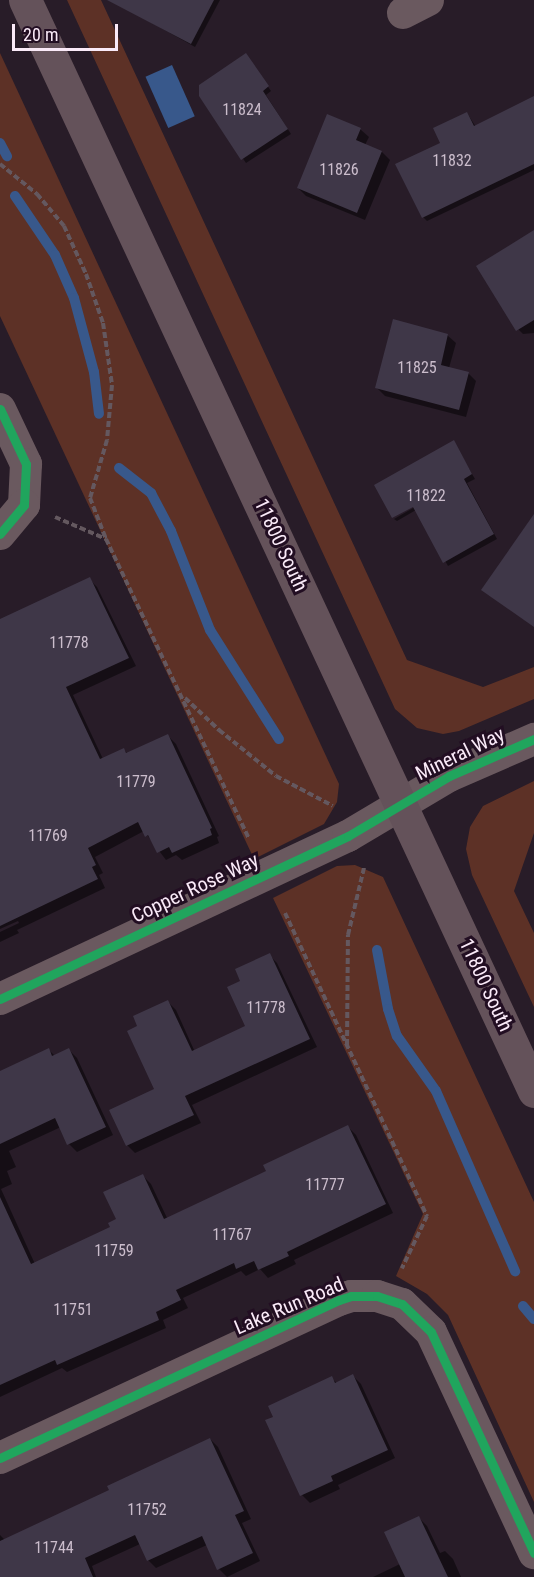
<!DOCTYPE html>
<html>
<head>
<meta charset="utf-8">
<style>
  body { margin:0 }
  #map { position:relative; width:534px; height:1577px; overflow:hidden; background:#281c28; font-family:"Roboto Condensed",sans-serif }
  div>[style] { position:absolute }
  .green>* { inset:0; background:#5d3126 }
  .water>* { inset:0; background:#38588b; transform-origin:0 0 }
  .shadow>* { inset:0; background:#0007 }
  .stream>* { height:10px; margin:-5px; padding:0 5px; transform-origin:5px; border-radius:5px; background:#38588b }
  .building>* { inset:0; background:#3f3748 }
  .path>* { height:4px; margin-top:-2px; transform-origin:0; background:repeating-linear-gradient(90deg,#64585f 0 6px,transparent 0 9px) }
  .minor>* { height:32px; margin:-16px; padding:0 16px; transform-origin:16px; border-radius:16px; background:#6a595f }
  .secondary>* { height:33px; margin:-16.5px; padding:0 16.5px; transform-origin:16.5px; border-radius:16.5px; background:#64525a }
  .cycleway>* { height:9px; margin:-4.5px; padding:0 4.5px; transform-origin:4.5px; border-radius:4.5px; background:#20a55d }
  span { translate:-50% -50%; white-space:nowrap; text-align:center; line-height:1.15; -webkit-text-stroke:6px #220e22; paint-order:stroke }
  .number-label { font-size:16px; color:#cbbdcc }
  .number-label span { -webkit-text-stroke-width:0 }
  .street-label { font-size:20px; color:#faeaf8 }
  .scale { position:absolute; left:12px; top:24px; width:106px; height:27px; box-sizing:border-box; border:3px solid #faeaf8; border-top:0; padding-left:8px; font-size:18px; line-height:21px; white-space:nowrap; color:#faeaf8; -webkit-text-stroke:4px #220e22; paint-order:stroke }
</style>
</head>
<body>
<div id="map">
  <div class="green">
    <div style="clip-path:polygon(67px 0,101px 0,407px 660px,483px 687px,534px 667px,534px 699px,459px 731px,443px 734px,417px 728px,395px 709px)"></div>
    <div style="clip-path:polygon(0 53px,339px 784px,337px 802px,324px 824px,254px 859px,0 316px)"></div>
    <div style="clip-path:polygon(534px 781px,534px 833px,514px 891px,534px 933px,534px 1007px,472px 875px,466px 849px,470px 827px,483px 806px)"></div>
    <div style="clip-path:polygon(355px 865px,383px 877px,534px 1202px,534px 1502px,448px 1315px,427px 1294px,396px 1276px,423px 1214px,273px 898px,337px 866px)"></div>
  </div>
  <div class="water">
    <div style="left:172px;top:65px;width:56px;height:29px;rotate:66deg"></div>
  </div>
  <div class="shadow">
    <div style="clip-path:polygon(152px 0,220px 0,195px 47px,143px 18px)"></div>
    <div style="clip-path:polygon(246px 55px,271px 91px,266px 95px,291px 134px,246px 163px,200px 96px)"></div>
    <div style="clip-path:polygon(534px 98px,534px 170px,427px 221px,423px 217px,442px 144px,467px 113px,476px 127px)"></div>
    <div style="clip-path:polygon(360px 129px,369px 137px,365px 145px,382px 152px,390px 160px,365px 220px,306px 196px,298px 188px)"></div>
    <div style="clip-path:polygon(534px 232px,534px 333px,523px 334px,514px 325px)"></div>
    <div style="clip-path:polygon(447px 335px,456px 343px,449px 368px,468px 373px,476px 381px,466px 417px,385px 396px,377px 388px)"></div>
    <div style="clip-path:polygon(453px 442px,475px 479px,467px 483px,497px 539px,448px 566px,416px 510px,397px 521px,394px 519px,420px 504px)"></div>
    <div style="clip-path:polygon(89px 579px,97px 587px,136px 666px,73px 695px,103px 759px,124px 750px,128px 754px,168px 736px,176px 744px,219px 836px,217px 837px,219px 843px,182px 860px,176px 855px,166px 860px,144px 831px,95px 857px,103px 873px,99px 875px,105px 888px,17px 930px,19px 933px,0 942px,0 932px,19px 923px,18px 921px,0 929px,0 629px)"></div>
    <div style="clip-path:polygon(269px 955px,277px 963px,317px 1047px,192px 1105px,201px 1123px,135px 1153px,127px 1145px,156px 1090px,139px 1027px,168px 1002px,176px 1010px,195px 1052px,247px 1027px,242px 981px)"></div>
    <div style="clip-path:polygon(49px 1050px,55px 1056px,69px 1050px,77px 1058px,113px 1135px,77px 1152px,69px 1144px,61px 1127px,9px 1151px,16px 1167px,7px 1171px,12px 1184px,1px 1189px,35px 1264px,112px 1228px,143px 1176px,151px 1184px,168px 1220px,268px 1172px,348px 1127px,356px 1135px,393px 1213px,294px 1260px,296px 1264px,268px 1278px,260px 1269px,246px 1276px,241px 1271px,183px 1298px,188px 1308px,163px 1320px,166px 1328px,67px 1372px,62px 1368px,0 1397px,0 1073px)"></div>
    <div style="clip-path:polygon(353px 1376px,361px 1384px,395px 1458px,338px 1485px,340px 1489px,310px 1503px,302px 1495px,331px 1378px,337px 1383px)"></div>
    <div style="clip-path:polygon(210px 1439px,218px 1447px,251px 1519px,242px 1523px,260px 1561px,227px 1577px,219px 1569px,207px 1545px,156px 1568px,148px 1560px,140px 1544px,92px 1566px,96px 1577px,0 1577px,0 1535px,5px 1540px,111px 1490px)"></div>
    <div style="clip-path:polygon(419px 1518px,427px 1526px,440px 1553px,445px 1551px,453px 1559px,461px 1577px,373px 1577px,400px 1564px)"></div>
  </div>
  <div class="stream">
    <div style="left:0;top:143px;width:15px;rotate:62deg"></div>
    <div style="left:15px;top:196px;width:71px;rotate:55.9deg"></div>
    <div style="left:55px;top:255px;width:47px;rotate:66.2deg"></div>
    <div style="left:74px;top:298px;width:77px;rotate:74.9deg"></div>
    <div style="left:94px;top:372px;width:42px;rotate:83.2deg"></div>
    <div style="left:119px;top:468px;width:41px;rotate:38deg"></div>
    <div style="left:151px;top:493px;width:43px;rotate:62.2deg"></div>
    <div style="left:171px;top:531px;width:106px;rotate:68.5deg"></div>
    <div style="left:210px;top:630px;width:129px;rotate:57.7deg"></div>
    <div style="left:377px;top:950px;width:60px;rotate:79.4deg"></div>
    <div style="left:388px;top:1009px;width:28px;rotate:72deg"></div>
    <div style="left:397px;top:1036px;width:67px;rotate:54.7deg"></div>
    <div style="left:436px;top:1091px;width:197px;rotate:66.3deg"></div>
    <div style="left:523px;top:1306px;width:17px;rotate:50deg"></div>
  </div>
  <div class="building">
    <div style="clip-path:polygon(107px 0,214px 0,191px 44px)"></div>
    <div style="clip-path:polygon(246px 53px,269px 86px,263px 91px,288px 129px,241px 160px,199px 96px,199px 85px)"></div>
    <div style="clip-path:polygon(534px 96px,534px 164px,422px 218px,395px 164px,440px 143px,433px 128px,467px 112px,474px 126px)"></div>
    <div style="clip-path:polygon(327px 114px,361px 128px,356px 140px,382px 151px,357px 213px,297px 188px)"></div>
    <div style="clip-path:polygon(534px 230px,534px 320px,516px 331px,476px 266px)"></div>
    <div style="clip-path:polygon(393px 319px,448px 334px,441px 365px,469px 372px,459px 410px,375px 388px)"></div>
    <div style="clip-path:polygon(454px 440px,472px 474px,464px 479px,494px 534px,443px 563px,413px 507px,392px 518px,374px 485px)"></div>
    <div style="clip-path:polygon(534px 514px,534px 627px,481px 590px)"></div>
    <div style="clip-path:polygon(90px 577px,129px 658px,66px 687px,100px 759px,124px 748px,126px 753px,168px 734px,212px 828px,210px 829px,212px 835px,172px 853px,169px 847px,157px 853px,148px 835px,145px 837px,138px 822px,88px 848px,96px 865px,92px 867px,98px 879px,0 926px,0 619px)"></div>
    <div style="clip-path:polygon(270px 953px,310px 1039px,185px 1096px,194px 1115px,126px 1146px,109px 1110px,154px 1089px,127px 1031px,137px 1026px,133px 1016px,168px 1000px,192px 1051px,245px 1026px,227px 987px,240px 981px,235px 969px)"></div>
    <div style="clip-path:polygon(49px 1048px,52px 1056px,69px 1048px,106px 1127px,67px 1145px,55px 1118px,0 1144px,0 1071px)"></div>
    <div style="clip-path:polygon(348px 1125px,386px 1204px,287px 1252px,289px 1256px,258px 1270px,254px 1261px,236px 1269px,234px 1263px,176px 1290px,181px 1300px,156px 1312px,159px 1320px,57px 1365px,55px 1360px,0 1385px,0 1197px,31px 1264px,110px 1227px,108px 1223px,116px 1219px,103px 1192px,143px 1174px,164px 1219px,266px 1171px,263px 1165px)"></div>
    <div style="clip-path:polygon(353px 1374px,388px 1450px,331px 1476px,333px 1481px,300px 1496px,265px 1420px,273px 1417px,268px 1406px,332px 1376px,335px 1383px)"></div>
    <div style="clip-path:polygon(210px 1438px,244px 1511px,235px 1515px,253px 1553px,217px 1570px,202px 1536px,147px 1561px,135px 1535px,85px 1558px,93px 1577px,0 1577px,0 1541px,109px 1490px,107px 1486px)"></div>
    <div style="clip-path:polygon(419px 1516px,448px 1577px,405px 1577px,384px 1532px)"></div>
  </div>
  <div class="path">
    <div style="left:0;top:164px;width:48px;rotate:39deg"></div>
    <div style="left:37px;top:194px;width:42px;rotate:49.8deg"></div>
    <div style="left:64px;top:226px;width:53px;rotate:65.4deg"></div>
    <div style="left:86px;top:274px;width:52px;rotate:70.9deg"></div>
    <div style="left:103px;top:323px;width:63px;rotate:81.7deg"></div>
    <div style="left:112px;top:385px;width:55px;rotate:95.2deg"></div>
    <div style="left:107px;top:440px;width:60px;rotate:106.3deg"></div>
    <div style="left:90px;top:498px;width:44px;rotate:68.7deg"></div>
    <div style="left:106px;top:539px;width:332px;rotate:64.5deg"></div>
    <div style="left:55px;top:517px;width:56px;rotate:23.3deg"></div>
    <div style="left:185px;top:698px;width:47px;rotate:43.3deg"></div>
    <div style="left:219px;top:730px;width:73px;rotate:38.9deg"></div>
    <div style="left:276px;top:776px;width:64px;rotate:27.8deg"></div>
    <div style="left:285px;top:913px;width:335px;rotate:64.9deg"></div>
    <div style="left:427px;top:1216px;width:58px;rotate:115.7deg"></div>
    <div style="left:347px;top:1045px;width:110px;rotate:-89.5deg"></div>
    <div style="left:348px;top:935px;width:69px;rotate:-76.6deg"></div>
  </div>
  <div class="minor">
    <div style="left:403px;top:13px;width:28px;rotate:-27deg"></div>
    <div style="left:0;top:409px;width:61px;rotate:64.7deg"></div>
    <div style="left:26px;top:464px;width:41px;rotate:92.8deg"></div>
    <div style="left:24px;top:505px;width:38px;rotate:130deg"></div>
    <div style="left:0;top:999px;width:384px;rotate:-25.1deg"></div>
    <div style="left:348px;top:836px;width:117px;rotate:-30.7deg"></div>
    <div style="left:449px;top:776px;width:93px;rotate:-23.5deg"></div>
    <div style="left:0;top:1458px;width:374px;rotate:-25deg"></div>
    <div style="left:339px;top:1300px;width:13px;rotate:-18deg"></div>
    <div style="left:351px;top:1296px;width:26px"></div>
    <div style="left:377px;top:1296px;width:26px;rotate:18deg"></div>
    <div style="left:402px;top:1304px;width:40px;rotate:44deg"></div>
    <div style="left:431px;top:1332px;width:244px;rotate:65deg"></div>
  </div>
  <div class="secondary">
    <div style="left:25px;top:0;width:1204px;rotate:64.99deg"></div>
  </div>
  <div class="cycleway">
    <div style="left:0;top:409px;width:61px;rotate:64.7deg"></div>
    <div style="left:26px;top:464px;width:41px;rotate:92.8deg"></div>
    <div style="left:24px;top:505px;width:38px;rotate:130deg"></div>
    <div style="left:0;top:999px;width:384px;rotate:-25.1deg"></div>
    <div style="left:348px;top:836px;width:117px;rotate:-30.7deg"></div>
    <div style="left:449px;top:776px;width:93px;rotate:-23.5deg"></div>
    <div style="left:0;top:1458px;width:374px;rotate:-25deg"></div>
    <div style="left:339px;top:1300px;width:13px;rotate:-18deg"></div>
    <div style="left:351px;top:1296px;width:26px"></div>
    <div style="left:377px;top:1296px;width:26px;rotate:18deg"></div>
    <div style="left:402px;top:1304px;width:40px;rotate:44deg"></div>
    <div style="left:431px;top:1332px;width:244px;rotate:65deg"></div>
  </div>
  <div class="number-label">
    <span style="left:242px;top:110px">11824</span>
    <span style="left:452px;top:161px">11832</span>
    <span style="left:339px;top:170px">11826</span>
    <span style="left:417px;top:368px">11825</span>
    <span style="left:426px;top:496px">11822</span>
    <span style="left:69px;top:643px">11778</span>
    <span style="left:136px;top:782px">11779</span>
    <span style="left:48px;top:836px">11769</span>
    <span style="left:266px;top:1008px">11778</span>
    <span style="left:325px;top:1185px">11777</span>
    <span style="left:232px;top:1235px">11767</span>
    <span style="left:114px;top:1251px">11759</span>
    <span style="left:73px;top:1310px">11751</span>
    <span style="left:147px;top:1510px">11752</span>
    <span style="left:54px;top:1548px">11744</span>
  </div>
  <div class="street-label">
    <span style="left:281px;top:545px;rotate:65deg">11800 South</span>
    <span style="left:460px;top:754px;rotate:-26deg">Mineral Way</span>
    <span style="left:195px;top:888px;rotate:-25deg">Copper Rose Way</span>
    <span style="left:486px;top:985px;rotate:65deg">11800 South</span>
    <span style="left:289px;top:1306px;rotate:-23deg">Lake Run Road</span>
  </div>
  <div class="scale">20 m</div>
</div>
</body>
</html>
